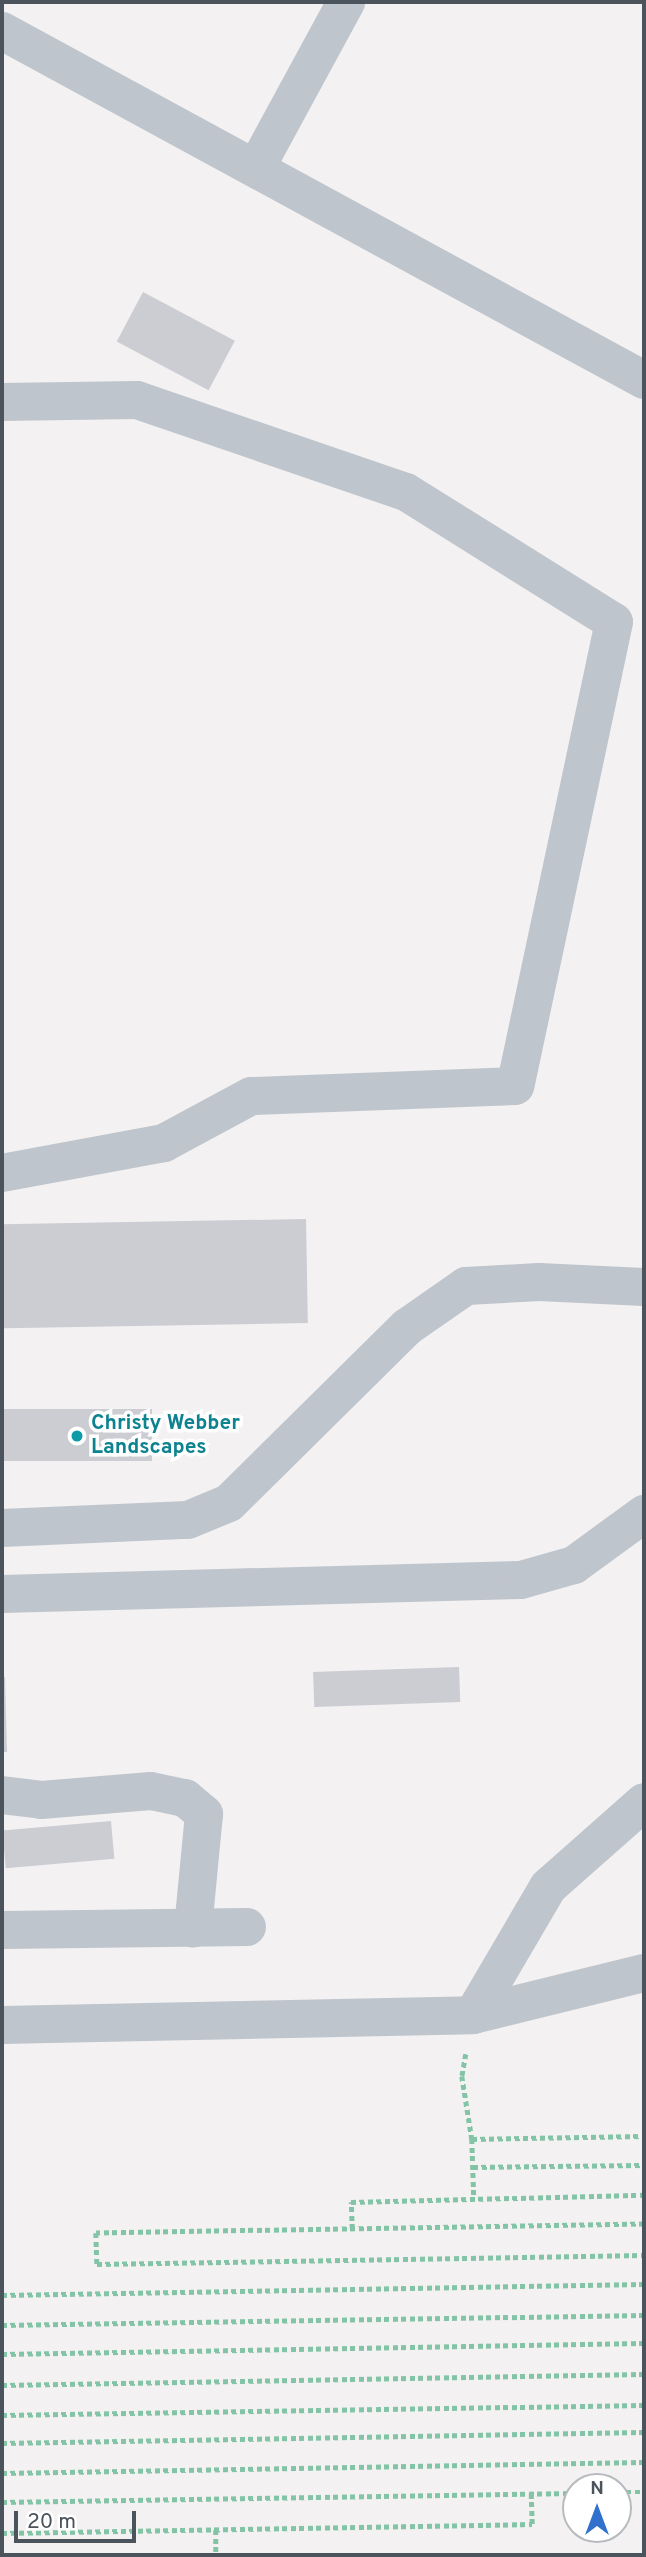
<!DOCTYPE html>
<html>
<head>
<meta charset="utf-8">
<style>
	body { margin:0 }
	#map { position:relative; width:646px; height:2557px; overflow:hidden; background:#f3f1f1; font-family:Overpass,sans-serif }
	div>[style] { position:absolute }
	.building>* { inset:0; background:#cbcdd3; transform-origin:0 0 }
	.path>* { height:4.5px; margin-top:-2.25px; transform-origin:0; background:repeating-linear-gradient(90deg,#82c4a5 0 5px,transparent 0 8.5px) }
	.minor>* { height:38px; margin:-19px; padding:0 19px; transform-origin:19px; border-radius:19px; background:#bfc5cc }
	.dots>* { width:19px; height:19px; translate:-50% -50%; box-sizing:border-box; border:4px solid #fff; border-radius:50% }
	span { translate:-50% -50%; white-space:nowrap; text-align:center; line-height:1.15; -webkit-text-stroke:7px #fff; paint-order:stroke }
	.culture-label { font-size:21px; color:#0d838f; font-weight:700 }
	.left { translate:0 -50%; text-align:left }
	.frame { position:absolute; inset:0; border:4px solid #4b535c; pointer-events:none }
	.north { position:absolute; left:562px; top:2473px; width:70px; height:70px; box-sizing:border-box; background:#fff; border:2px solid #b7babe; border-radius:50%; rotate:0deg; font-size:19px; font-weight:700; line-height:28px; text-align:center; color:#4b535c }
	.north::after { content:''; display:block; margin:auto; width:24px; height:32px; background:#3171cd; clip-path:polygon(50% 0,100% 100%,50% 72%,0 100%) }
	.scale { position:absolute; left:14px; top:2511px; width:122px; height:32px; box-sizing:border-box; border:4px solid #4b535c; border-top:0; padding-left:9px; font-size:21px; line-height:24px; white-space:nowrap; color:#4b535c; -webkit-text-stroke:5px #fff; paint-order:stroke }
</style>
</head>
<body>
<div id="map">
	<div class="building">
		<div style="left:143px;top:292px;width:104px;height:56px;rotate:28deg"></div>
		<div style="left:306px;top:1219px;width:104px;height:304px;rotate:89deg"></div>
		<div style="left:152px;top:1409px;width:52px;height:150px;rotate:90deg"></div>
		<div style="left:459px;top:1667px;width:35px;height:146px;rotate:88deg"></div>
		<div style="clip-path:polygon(2px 1677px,5px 1677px,7px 1752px,2px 1752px)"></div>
		<div style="left:111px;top:1821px;width:38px;height:109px;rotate:85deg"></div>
	</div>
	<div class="path">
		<div style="left:466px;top:2054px;width:22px;rotate:100deg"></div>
		<div style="left:462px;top:2076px;width:64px;rotate:81deg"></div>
		<div style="left:472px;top:2139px;width:59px;rotate:88.1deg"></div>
		<div style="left:472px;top:2139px;width:172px;rotate:-1deg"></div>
		<div style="left:473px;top:2167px;width:171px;rotate:-0.7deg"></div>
		<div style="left:644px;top:2224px;width:548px;rotate:179.06deg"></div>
		<div style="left:96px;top:2233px;width:31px;rotate:88deg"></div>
		<div style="left:97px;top:2264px;width:547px;rotate:-0.94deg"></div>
		<div style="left:352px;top:2229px;width:27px;rotate:-92deg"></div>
		<div style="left:351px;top:2202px;width:293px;rotate:-1.4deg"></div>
		<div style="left:2px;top:2295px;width:642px;rotate:-0.98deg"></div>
		<div style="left:2px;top:2325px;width:642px;rotate:-0.89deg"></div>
		<div style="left:2px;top:2354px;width:642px;rotate:-0.98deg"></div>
		<div style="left:2px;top:2385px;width:642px;rotate:-0.98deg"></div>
		<div style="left:2px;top:2415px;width:642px;rotate:-0.89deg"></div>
		<div style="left:2px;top:2443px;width:642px;rotate:-0.98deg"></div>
		<div style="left:2px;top:2473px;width:642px;rotate:-0.98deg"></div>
		<div style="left:618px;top:2492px;width:26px"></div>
		<div style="left:2px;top:2502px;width:574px;rotate:-0.9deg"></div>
		<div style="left:216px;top:2530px;width:25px;rotate:90deg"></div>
		<div style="left:2px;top:2533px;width:530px;rotate:-0.97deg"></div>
		<div style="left:532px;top:2524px;width:30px;rotate:-92deg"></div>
	</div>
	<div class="minor">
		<div style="left:2px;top:31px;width:731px;rotate:28.53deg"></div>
		<div style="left:256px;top:168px;width:189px;rotate:-61.5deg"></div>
		<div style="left:2px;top:402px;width:135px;rotate:-0.8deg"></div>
		<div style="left:137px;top:400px;width:284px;rotate:18.9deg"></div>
		<div style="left:406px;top:492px;width:245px;rotate:32deg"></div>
		<div style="left:614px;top:622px;width:474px;rotate:102deg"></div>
		<div style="left:515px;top:1086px;width:264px;rotate:177.8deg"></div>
		<div style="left:251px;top:1096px;width:99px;rotate:151.6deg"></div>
		<div style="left:164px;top:1143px;width:165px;rotate:169.5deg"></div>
		<div style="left:2px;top:1528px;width:186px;rotate:-2.5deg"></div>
		<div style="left:188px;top:1520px;width:44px;rotate:-22.5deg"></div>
		<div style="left:229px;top:1503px;width:250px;rotate:-44.7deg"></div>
		<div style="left:407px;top:1327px;width:72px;rotate:-34.8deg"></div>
		<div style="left:466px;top:1286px;width:73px;rotate:-3.1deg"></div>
		<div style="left:539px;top:1282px;width:105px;rotate:2.7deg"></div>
		<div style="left:2px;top:1594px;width:519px;rotate:-1.55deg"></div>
		<div style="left:521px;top:1580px;width:55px;rotate:-15.8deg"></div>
		<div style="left:574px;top:1565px;width:87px;rotate:-36.1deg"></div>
		<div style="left:2px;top:1795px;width:39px;rotate:7deg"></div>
		<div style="left:41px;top:1800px;width:110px;rotate:-4.7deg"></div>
		<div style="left:151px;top:1791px;width:35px;rotate:12deg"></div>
		<div style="left:185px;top:1798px;width:25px;rotate:40deg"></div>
		<div style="left:204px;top:1814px;width:115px;rotate:95.5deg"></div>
		<div style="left:2px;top:1930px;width:245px;rotate:-0.7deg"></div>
		<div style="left:473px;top:2015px;width:148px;rotate:-59.6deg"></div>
		<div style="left:548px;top:1887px;width:128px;rotate:-41.5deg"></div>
		<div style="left:2px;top:2025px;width:471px;rotate:-1.2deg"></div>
		<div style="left:473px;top:2015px;width:176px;rotate:-13.8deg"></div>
	</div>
	<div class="dots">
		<div style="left:77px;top:1436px;background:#0f9aa8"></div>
	</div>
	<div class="culture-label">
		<span class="left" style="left:91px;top:1436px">Christy Webber<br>Landscapes</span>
	</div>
	<div class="frame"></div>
	<div class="north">N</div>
	<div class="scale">20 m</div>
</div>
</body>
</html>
